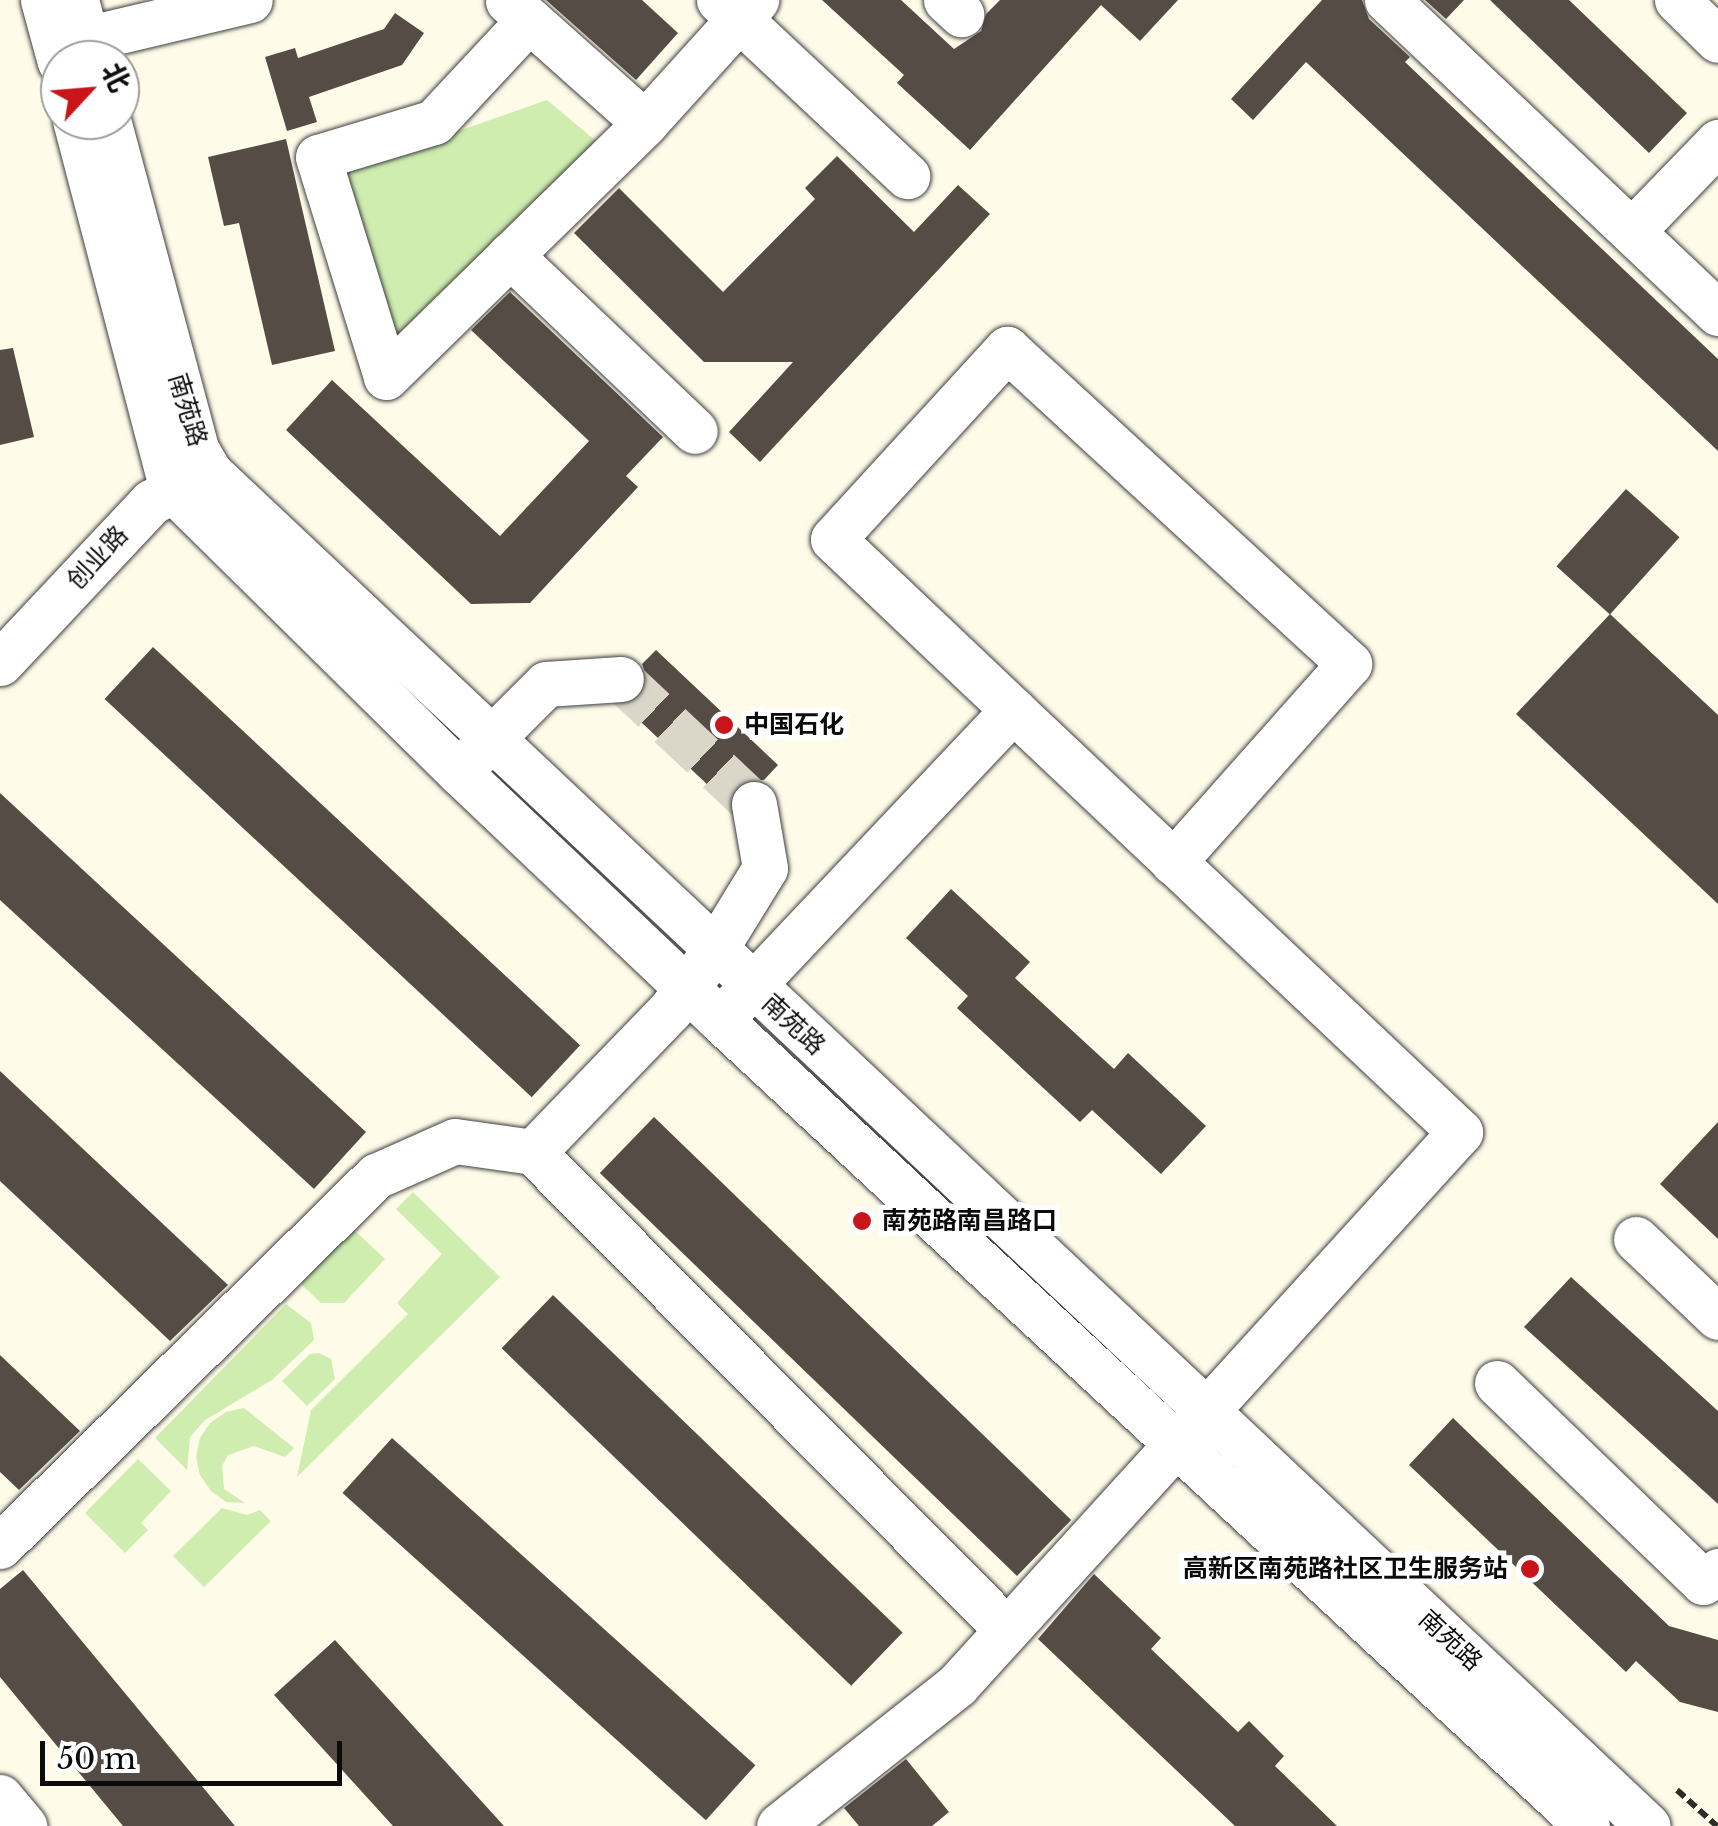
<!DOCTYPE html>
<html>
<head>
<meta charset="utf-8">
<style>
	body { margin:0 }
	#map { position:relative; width:1718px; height:1826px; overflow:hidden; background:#fffbe9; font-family:"Libre Baskerville","Noto Sans SC",serif }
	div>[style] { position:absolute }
	.green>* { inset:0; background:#ceedaf }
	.building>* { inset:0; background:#554c46; transform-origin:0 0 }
	.minor-tunnel>* { height:45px; margin-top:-22.5px; transform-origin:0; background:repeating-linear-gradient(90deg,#dad7c8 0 45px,transparent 0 67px) }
	.path>* { height:6px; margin-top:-3px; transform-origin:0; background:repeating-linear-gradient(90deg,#2d2d2d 0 10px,transparent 0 15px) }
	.roads { filter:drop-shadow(0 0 2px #3e3e3e) drop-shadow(0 0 2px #3e3e3e) }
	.minor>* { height:45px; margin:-22.5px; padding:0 22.5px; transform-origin:22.5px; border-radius:22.5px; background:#fff }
	.dots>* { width:28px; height:28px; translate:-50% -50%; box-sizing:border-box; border:5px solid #fff; border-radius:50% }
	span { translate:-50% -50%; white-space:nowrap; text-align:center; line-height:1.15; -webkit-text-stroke:10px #fff; paint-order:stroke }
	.street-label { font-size:25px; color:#0b0b0b }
	.poi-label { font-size:25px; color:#0b0b0b; font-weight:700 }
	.left { translate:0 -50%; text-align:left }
	.right { translate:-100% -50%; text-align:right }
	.north { position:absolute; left:40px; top:40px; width:100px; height:100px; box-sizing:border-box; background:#fff; border:2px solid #9d9d9d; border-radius:50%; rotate:64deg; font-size:28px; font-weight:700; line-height:40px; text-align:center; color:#0b0b0b }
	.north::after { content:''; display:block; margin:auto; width:35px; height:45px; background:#c9151a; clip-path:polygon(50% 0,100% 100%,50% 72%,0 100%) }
	.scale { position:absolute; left:40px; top:1741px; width:302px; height:45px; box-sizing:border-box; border:5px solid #0b0b0b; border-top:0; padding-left:12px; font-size:30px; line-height:35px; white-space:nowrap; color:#0b0b0b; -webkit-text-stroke:8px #fff; paint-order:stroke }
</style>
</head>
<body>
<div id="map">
	<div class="green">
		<div style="clip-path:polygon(547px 100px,596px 141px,395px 345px,345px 171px)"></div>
		<div style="clip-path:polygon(413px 1192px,500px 1277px,297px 1477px,311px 1410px,408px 1314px,397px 1303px,442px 1254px,396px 1209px)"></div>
		<div style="clip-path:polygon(353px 1229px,385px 1259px,344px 1303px,321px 1303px,301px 1284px)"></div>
		<div style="clip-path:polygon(286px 1304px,311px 1323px,314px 1340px,272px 1380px,205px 1420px,190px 1437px,187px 1470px,155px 1438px)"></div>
		<div style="clip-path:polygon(319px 1353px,331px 1359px,335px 1379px,307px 1406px,282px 1381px,310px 1354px)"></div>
		<div style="clip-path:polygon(244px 1408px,294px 1448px,285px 1457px,254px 1446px,228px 1455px,222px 1466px,224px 1489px,245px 1503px,226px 1502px,211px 1491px,200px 1475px,196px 1457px,200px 1438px,210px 1423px,226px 1412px)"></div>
		<div style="clip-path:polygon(138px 1459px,171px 1491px,141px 1523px,148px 1530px,125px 1553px,85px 1513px)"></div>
		<div style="clip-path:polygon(222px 1508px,247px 1515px,260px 1510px,271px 1521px,204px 1587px,173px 1556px)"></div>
	</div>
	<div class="building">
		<div style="clip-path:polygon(546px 0,642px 0,678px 33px,636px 80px)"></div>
		<div style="clip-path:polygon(822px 0,901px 0,954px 49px,981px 31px,986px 14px,1000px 0,1178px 0,1140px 41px,1101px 5px,970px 150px,897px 83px,904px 75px)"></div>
		<div style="clip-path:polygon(1322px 0,1362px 0,1369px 19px,1410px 57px,1405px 62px,1718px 359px,1718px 451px,1306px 62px,1253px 120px,1231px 99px)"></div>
		<div style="clip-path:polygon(1425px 0,1464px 0,1446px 19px)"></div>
		<div style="clip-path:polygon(1490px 0,1569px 0,1687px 113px,1649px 153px)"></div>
		<div style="clip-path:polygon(395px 13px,424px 33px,402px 65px,309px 97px,317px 122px,287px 131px,265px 57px,295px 48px,298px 58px,384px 29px)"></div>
		<div style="clip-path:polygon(286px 139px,335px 351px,272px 365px,239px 223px,224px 226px,208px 157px)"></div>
		<div style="clip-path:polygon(837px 156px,914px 232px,958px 185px,990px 214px,760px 462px,729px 432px,793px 362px,704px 362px,574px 233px,619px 188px,723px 292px,815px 199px,805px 188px)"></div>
		<div style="clip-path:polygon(510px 292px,663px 437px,626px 476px,638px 487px,530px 603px,471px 604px,286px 430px,332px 380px,500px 536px,589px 441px,471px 330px)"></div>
		<div style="clip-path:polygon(13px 348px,34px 437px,0 445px,0 350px)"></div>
		<div style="left:1626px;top:489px;width:72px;height:104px;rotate:42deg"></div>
		<div style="clip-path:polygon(1610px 614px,1718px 715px,1718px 904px,1516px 714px)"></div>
		<div style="left:153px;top:647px;width:584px;height:71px;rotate:43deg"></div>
		<div style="clip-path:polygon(656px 650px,778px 765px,764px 780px,738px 783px,728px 804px,623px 705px,644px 691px,647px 678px,642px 664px)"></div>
		<div style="clip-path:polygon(0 793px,366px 1132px,314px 1189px,0 900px)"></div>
		<div style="clip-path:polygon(951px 889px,1030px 962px,1015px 978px,1114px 1069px,1128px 1053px,1206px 1126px,1161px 1174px,1092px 1110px,1080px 1122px,957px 1008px,968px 996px,906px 938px)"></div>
		<div style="clip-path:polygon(0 1071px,228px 1285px,170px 1341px,0 1181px)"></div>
		<div style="left:654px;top:1117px;width:580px;height:78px;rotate:44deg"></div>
		<div style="clip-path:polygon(1718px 1122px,1718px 1239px,1660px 1184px)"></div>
		<div style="clip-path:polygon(1571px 1277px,1718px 1411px,1718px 1504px,1524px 1327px)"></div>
		<div style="left:553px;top:1295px;width:486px;height:74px;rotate:44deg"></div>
		<div style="clip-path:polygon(0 1355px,80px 1431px,19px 1490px,0 1472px)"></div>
		<div style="clip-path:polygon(1453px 1418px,1669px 1626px,1718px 1640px,1718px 1712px,1680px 1702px,1636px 1661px,1626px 1672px,1409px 1465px)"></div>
		<div style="left:392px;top:1438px;width:489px;height:74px;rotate:42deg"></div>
		<div style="clip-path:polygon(23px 1570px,235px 1826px,123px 1826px,0 1677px,0 1589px)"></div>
		<div style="clip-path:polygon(1094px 1574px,1161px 1638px,1151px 1649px,1238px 1732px,1249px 1721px,1284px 1756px,1275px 1766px,1337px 1826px,1235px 1826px,1038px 1639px)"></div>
		<div style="clip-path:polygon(335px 1640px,504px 1826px,393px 1826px,274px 1695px)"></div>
		<div style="clip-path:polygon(906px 1759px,949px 1812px,932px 1826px,859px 1826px,844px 1808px)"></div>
	</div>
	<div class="minor-tunnel">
		<div style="left:621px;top:679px;width:183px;rotate:43.2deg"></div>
	</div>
	<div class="path">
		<div style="left:1677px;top:1790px;width:54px;rotate:42deg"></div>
	</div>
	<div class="roads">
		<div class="minor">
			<div style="left:43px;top:0;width:64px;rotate:74.7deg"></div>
			<div style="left:76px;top:0;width:62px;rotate:75.1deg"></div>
			<div style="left:719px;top:0;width:258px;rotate:43.1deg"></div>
			<div style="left:946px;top:0;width:21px;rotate:43deg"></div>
			<div style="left:1387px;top:0;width:456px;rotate:43.4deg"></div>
			<div style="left:1677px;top:0;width:57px;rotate:44.3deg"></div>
			<div style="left:508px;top:1px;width:183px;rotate:41.7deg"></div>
			<div style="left:529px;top:20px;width:139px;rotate:133deg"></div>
			<div style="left:434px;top:122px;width:121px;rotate:163.2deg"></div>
			<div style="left:318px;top:157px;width:230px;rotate:72.8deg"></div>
			<div style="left:386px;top:377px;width:363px;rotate:-44.4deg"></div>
			<div style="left:645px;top:123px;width:166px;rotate:-47.9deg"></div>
			<div style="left:56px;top:46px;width:199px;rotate:-13.3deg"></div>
			<div style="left:75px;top:120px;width:382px;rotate:75.3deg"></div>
			<div style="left:172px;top:489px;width:403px;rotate:44.6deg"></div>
			<div style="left:459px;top:772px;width:359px;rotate:43.5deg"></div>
			<div style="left:719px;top:1019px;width:1185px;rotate:42.91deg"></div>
			<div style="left:108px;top:120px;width:341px;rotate:75deg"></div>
			<div style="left:196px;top:449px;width:28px;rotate:60deg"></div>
			<div style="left:210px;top:473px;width:1974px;rotate:43.26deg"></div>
			<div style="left:1632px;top:231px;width:124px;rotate:-46deg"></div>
			<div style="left:510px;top:255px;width:255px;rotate:43.6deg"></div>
			<div style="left:0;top:663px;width:221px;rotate:-46.8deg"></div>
			<div style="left:151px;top:502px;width:53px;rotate:-27.1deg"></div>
			<div style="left:1013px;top:710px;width:248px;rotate:-136.5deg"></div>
			<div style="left:833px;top:539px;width:258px;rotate:-47.5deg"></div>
			<div style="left:1007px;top:349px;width:465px;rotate:42.6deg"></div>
			<div style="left:1349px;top:664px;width:265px;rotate:131.6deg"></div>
			<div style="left:470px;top:760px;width:107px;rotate:-45deg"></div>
			<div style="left:546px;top:684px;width:75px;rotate:-3.8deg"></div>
			<div style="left:732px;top:1007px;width:409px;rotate:-46.6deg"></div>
			<div style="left:1013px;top:710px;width:615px;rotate:43.35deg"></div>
			<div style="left:1460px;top:1132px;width:748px;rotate:132.29deg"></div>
			<div style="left:957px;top:1685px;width:227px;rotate:141.6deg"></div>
			<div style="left:533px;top:1152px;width:199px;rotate:-46deg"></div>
			<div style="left:671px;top:1009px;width:72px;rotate:-53.4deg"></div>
			<div style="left:714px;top:951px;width:97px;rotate:-58.4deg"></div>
			<div style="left:765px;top:868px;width:65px;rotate:-99.8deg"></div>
			<div style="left:1636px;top:1239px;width:113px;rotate:43.6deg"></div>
			<div style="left:1497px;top:1383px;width:286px;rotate:44deg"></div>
			<div style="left:1703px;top:1582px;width:19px;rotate:-36deg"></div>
			<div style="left:0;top:1546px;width:528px;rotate:-44.54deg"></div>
			<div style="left:376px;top:1176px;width:86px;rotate:-23.9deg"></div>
			<div style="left:455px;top:1141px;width:79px;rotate:8deg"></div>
			<div style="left:533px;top:1152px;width:673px;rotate:45.24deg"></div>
			<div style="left:0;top:1797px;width:38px;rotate:50deg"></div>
		</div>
	</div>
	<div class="dots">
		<div style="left:724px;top:725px;background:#c9151a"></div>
		<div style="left:862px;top:1221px;background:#c9151a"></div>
		<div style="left:1530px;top:1569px;background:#c9151a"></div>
	</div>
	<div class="street-label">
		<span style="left:187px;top:410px;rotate:73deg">南苑路</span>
		<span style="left:98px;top:558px;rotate:-47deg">创业路</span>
		<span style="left:793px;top:1025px;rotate:43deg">南苑路</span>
		<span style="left:1450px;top:1641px;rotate:43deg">南苑路</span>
	</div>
	<div class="poi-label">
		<span class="left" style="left:744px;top:725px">中国石化</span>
		<span class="left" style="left:882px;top:1221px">南苑路南昌路口</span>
		<span class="right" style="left:1508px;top:1569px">高新区南苑路社区卫生服务站</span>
	</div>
	<div class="north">北</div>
	<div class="scale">50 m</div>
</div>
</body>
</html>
